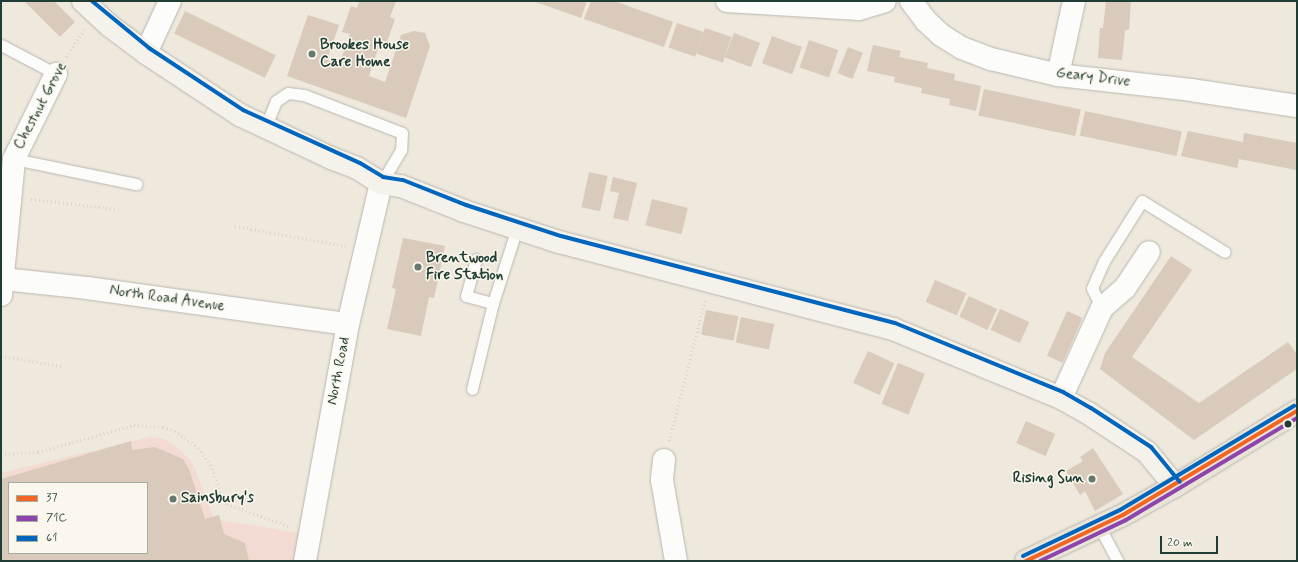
<!DOCTYPE html>
<html>
<head>
<meta charset="utf-8">
<style>
	body { margin:0 }
	#map { position:relative; width:1298px; height:562px; overflow:hidden; background:#eee8dd; font-family:Mynerve,sans-serif }
	div>[style] { position:absolute }
	.built>* { inset:0; background:#f3dbd4 }
	.building>* { inset:0; background:#d9cabb; transform-origin:0 0 }
	.path>* { height:2.5px; margin-top:-1.25px; transform-origin:0; background:repeating-linear-gradient(90deg,#d5d5d2 0 1px,transparent 0 4px) }
	.roads { filter:drop-shadow(0 0 1px #b8b7af) drop-shadow(0 0 1px #b8b7af) }
	.lane>* { height:11px; margin:-5.5px; padding:0 5.5px; transform-origin:5.5px; border-radius:5.5px; background:#fcfcfa }
	.street>* { height:22px; margin:-11px; padding:0 11px; transform-origin:11px; border-radius:11px; background:#fcfcfa }
	.secondary>* { height:22px; margin:-11px; padding:0 11px; transform-origin:11px; border-radius:11px; background:#f5f1eb }
	.primary>* { height:22px; margin:-11px; padding:0 11px; transform-origin:11px; border-radius:11px; background:#eae3d7 }
	.bus-1>* { height:4px; margin:-2px; padding:0 2px; transform-origin:2px; border-radius:2px; background:#f26522 }
	.bus-2>* { height:4px; margin:-2px; padding:0 2px; transform-origin:2px; border-radius:2px; background:#8e44ad }
	.bus-3>* { height:4px; margin:-2px; padding:0 2px; transform-origin:2px; border-radius:2px; background:#0065bd }
	.dots>* { width:11px; height:11px; translate:-50% -50%; box-sizing:border-box; border:2px solid #fbf7ec; border-radius:50% }
	span { translate:-50% -50%; white-space:nowrap; text-align:center; line-height:1.15; -webkit-text-stroke:3px #fbf7ec; paint-order:stroke }
	.poi-label { font-size:15px; color:#1f3d34; font-weight:700 }
	.left { translate:0 -50%; text-align:left }
	.right { translate:-100% -50%; text-align:right }
	.street-label { font-size:15px; color:#1f3d34 }
	.frame { position:absolute; inset:0; border:2px solid #1f3d34; pointer-events:none }
	.legend { position:absolute; left:8px; top:482px; width:140px; height:72px; box-sizing:border-box; background:#fbf7ec; border:1px solid #a3ada2; margin:0; padding:5px 7px; list-style:none; font-size:12px; color:#1f3d34 }
	.legend li { display:flex; align-items:center; gap:8px; height:20px }
	.legend b { width:20px; border:1px solid #a3ada2 }
	.scale { position:absolute; left:1160px; top:536px; width:58px; height:18px; box-sizing:border-box; border:2px solid #1f3d34; border-top:0; padding-left:5px; font-size:12px; line-height:14px; white-space:nowrap; color:#1f3d34; -webkit-text-stroke:3px #fbf7ec; paint-order:stroke }
</style>
</head>
<body>
<div id="map">
	<div class="built">
		<div style="clip-path:polygon(evenodd,150px 437px,164px 439px,177px 447px,193px 463px,214px 519px,318px 536px,318px 561px,1px 561px,1px 473px,150px 437px,9px 483px,147px 483px,147px 553px,9px 553px,9px 483px)"></div>
	</div>
	<div class="building">
		<div style="clip-path:polygon(24px 1px,54px 1px,75px 22px,60px 37px)"></div>
		<div style="clip-path:polygon(359px 1px,396px 1px,390px 17px,395px 19px,385px 48px,379px 46px,369px 76px,385px 82px,401px 35px,414px 31px,425px 33px,430px 46px,406px 118px,287px 76px,308px 15px,339px 25px,327px 60px,339px 65px,350px 34px,342px 32px,351px 6px,357px 8px)"></div>
		<div style="clip-path:polygon(533px 1px,587px 1px,581px 18px)"></div>
		<div style="clip-path:polygon(591px 1px,614px 1px,673px 22px,664px 47px,584px 19px)"></div>
		<div style="clip-path:polygon(1106px 1px,1131px 1px,1129px 30px,1125px 30px,1122px 60px,1098px 58px,1100px 28px,1103px 28px)"></div>
		<div style="left:185px;top:11px;width:101px;height:25px;rotate:26deg"></div>
		<div style="left:677px;top:23px;width:28px;height:26px;rotate:19deg"></div>
		<div style="left:705px;top:28px;width:28px;height:27px;rotate:19deg"></div>
		<div style="left:734px;top:33px;width:28px;height:26px;rotate:21deg"></div>
		<div style="left:772px;top:36px;width:32px;height:29px;rotate:20deg"></div>
		<div style="left:809px;top:40px;width:31px;height:29px;rotate:19deg"></div>
		<div style="clip-path:polygon(873px 45px,901px 51px,899px 57px,928px 63px,927px 68px,955px 74px,954px 80px,981px 86px,976px 111px,949px 105px,950px 99px,921px 93px,922px 88px,894px 82px,895px 77px,867px 71px)"></div>
		<div style="left:848px;top:47px;width:16px;height:28px;rotate:22deg"></div>
		<div style="left:984px;top:89px;width:99px;height:27px;rotate:12deg"></div>
		<div style="left:1085px;top:111px;width:99px;height:25px;rotate:12deg"></div>
		<div style="clip-path:polygon(1188px 131px,1243px 142px,1244px 133px,1297px 143px,1296px 170px,1239px 159px,1237px 168px,1181px 156px)"></div>
		<div style="left:589px;top:172px;width:19px;height:36px;rotate:12deg"></div>
		<div style="clip-path:polygon(613px 177px,637px 183px,628px 221px,613px 218px,619px 193px,610px 191px)"></div>
		<div style="left:652px;top:199px;width:37px;height:27px;rotate:14deg"></div>
		<div style="clip-path:polygon(403px 238px,445px 246px,434px 298px,429px 297px,421px 336px,387px 329px,396px 289px,392px 288px)"></div>
		<div style="clip-path:polygon(1171px 256px,1192px 270px,1132px 357px,1199px 403px,1288px 342px,1297px 354px,1297px 369px,1194px 440px,1100px 369px,1105px 353px)"></div>
		<div style="left:935px;top:280px;width:34px;height:24px;rotate:23deg"></div>
		<div style="left:969px;top:296px;width:31px;height:23px;rotate:25deg"></div>
		<div style="left:1000px;top:309px;width:32px;height:23px;rotate:24deg"></div>
		<div style="left:706px;top:310px;width:33px;height:25px;rotate:11deg"></div>
		<div style="left:1067px;top:311px;width:17px;height:49px;rotate:24deg"></div>
		<div style="left:741px;top:317px;width:34px;height:26px;rotate:12deg"></div>
		<div style="left:868px;top:351px;width:29px;height:35px;rotate:25deg"></div>
		<div style="left:898px;top:363px;width:29px;height:44px;rotate:22deg"></div>
		<div style="left:1026px;top:421px;width:32px;height:24px;rotate:24deg"></div>
		<div style="clip-path:polygon(evenodd,131px 441px,132px 450px,155px 447px,183px 459px,189px 469px,205px 519px,219px 515px,224px 534px,245px 543px,249px 561px,1px 561px,1px 479px,131px 441px,9px 483px,147px 483px,147px 553px,9px 553px,9px 483px)"></div>
		<div style="clip-path:polygon(1093px 448px,1123px 494px,1095px 511px,1085px 491px,1080px 495px,1066px 471px,1083px 461px,1080px 457px)"></div>
	</div>
	<div class="path">
		<div style="left:66px;top:57px;width:33px;rotate:-57deg"></div>
		<div style="left:31px;top:199px;width:88px;rotate:6.6deg"></div>
		<div style="left:235px;top:226px;width:113px;rotate:10.2deg"></div>
		<div style="left:1px;top:356px;width:61px;rotate:9.5deg"></div>
		<div style="left:669px;top:441px;width:146px;rotate:-75.7deg"></div>
		<div style="left:1px;top:454px;width:37px;rotate:-3deg"></div>
		<div style="left:38px;top:452px;width:100px;rotate:-15.7deg"></div>
		<div style="left:134px;top:425px;width:29px;rotate:4deg"></div>
		<div style="left:163px;top:427px;width:13px;rotate:18deg"></div>
		<div style="left:175px;top:431px;width:29px;rotate:35deg"></div>
		<div style="left:199px;top:448px;width:21px;rotate:55deg"></div>
		<div style="left:211px;top:465px;width:33px;rotate:70deg"></div>
		<div style="left:222px;top:496px;width:9px;rotate:58deg"></div>
		<div style="left:227px;top:504px;width:68px;rotate:19.8deg"></div>
	</div>
	<div class="roads">
		<div class="lane">
			<div style="left:1px;top:45px;width:62px;rotate:27.8deg"></div>
			<div style="left:265px;top:128px;width:29px;rotate:-68deg"></div>
			<div style="left:276px;top:101px;width:14px;rotate:-34deg"></div>
			<div style="left:288px;top:93px;width:16px;rotate:7deg"></div>
			<div style="left:304px;top:95px;width:105px;rotate:21.2deg"></div>
			<div style="left:402px;top:133px;width:17px;rotate:93deg"></div>
			<div style="left:401px;top:150px;width:39px;rotate:121deg"></div>
			<div style="left:14px;top:159px;width:125px;rotate:11.6deg"></div>
			<div style="left:476px;top:259px;width:38px;rotate:105deg"></div>
			<div style="left:466px;top:296px;width:28px;rotate:15deg"></div>
			<div style="left:493px;top:303px;width:79px;rotate:-72.3deg"></div>
			<div style="left:1102px;top:308px;width:22px;rotate:-117deg"></div>
			<div style="left:1092px;top:288px;width:30px;rotate:-66deg"></div>
			<div style="left:1104px;top:261px;width:71px;rotate:-57.7deg"></div>
			<div style="left:1142px;top:201px;width:97px;rotate:31.6deg"></div>
			<div style="left:472px;top:389px;width:89px;rotate:-76.3deg"></div>
			<div style="left:1099px;top:526px;width:40px;rotate:62deg"></div>
		</div>
		<div class="street">
			<div style="left:727px;top:1px;width:132px;rotate:3.5deg"></div>
			<div style="left:859px;top:9px;width:27px;rotate:-17deg"></div>
			<div style="left:911px;top:1px;width:25px;rotate:53deg"></div>
			<div style="left:926px;top:21px;width:21px;rotate:43deg"></div>
			<div style="left:941px;top:35px;width:25px;rotate:32deg"></div>
			<div style="left:962px;top:48px;width:31px;rotate:21deg"></div>
			<div style="left:991px;top:59px;width:69px;rotate:13.4deg"></div>
			<div style="left:1058px;top:75px;width:134px;rotate:6.4deg"></div>
			<div style="left:1191px;top:90px;width:107px;rotate:8.6deg"></div>
			<div style="left:146px;top:53px;width:57px;rotate:-65.2deg"></div>
			<div style="left:1058px;top:75px;width:76px;rotate:-77.8deg"></div>
			<div style="left:3px;top:279px;width:84px;rotate:6.1deg"></div>
			<div style="left:87px;top:288px;width:263px;rotate:7.9deg"></div>
			<div style="left:1px;top:295px;width:137px;rotate:-84.5deg"></div>
			<div style="left:14px;top:159px;width:95px;rotate:-63.7deg"></div>
			<div style="left:1061px;top:398px;width:99px;rotate:-65.5deg"></div>
			<div style="left:1102px;top:308px;width:30px;rotate:-41deg"></div>
			<div style="left:1125px;top:288px;width:43px;rotate:-56.3deg"></div>
			<div style="left:664px;top:460px;width:20px;rotate:96deg"></div>
			<div style="left:662px;top:480px;width:82px;rotate:80.2deg"></div>
			<div style="left:305px;top:561px;width:241px;rotate:-79.7deg"></div>
			<div style="left:348px;top:324px;width:145px;rotate:-76.8deg"></div>
		</div>
		<div class="secondary">
			<div style="left:83px;top:1px;width:37px;rotate:43deg"></div>
			<div style="left:110px;top:26px;width:45px;rotate:36.9deg"></div>
			<div style="left:146px;top:53px;width:113px;rotate:33.4deg"></div>
			<div style="left:240px;top:115px;width:101px;rotate:25.3deg"></div>
			<div style="left:331px;top:158px;width:28px;rotate:21deg"></div>
			<div style="left:357px;top:168px;width:28px;rotate:32deg"></div>
			<div style="left:381px;top:183px;width:20px;rotate:9deg"></div>
			<div style="left:401px;top:186px;width:68px;rotate:21.6deg"></div>
			<div style="left:464px;top:211px;width:100px;rotate:18.1deg"></div>
			<div style="left:559px;top:242px;width:345px;rotate:14.6deg"></div>
			<div style="left:893px;top:329px;width:182px;rotate:22.3deg"></div>
			<div style="left:1061px;top:398px;width:31px;rotate:29deg"></div>
			<div style="left:1088px;top:413px;width:71px;rotate:33.5deg"></div>
			<div style="left:1147px;top:452px;width:44px;rotate:50.5deg"></div>
		</div>
		<div class="primary">
			<div style="left:1026px;top:561px;width:107px;rotate:-25.4deg"></div>
			<div style="left:1123px;top:515px;width:60px;rotate:-29.1deg"></div>
			<div style="left:1175px;top:486px;width:143px;rotate:-31.6deg"></div>
		</div>
	</div>
	<div class="bus-1">
		<div style="left:1026px;top:561px;width:107px;rotate:-25.4deg"></div>
		<div style="left:1123px;top:515px;width:203px;rotate:-30.9deg"></div>
	</div>
	<div class="bus-2">
		<div style="left:1040px;top:561px;width:95px;rotate:-25.5deg"></div>
		<div style="left:1126px;top:520px;width:199px;rotate:-30.8deg"></div>
	</div>
	<div class="bus-3">
		<div style="left:92px;top:1px;width:74px;rotate:39.5deg"></div>
		<div style="left:149px;top:48px;width:113px;rotate:33.4deg"></div>
		<div style="left:243px;top:110px;width:128px;rotate:24.4deg"></div>
		<div style="left:360px;top:163px;width:27px;rotate:31deg"></div>
		<div style="left:383px;top:177px;width:20px;rotate:9deg"></div>
		<div style="left:403px;top:180px;width:68px;rotate:21.6deg"></div>
		<div style="left:466px;top:205px;width:100px;rotate:18.1deg"></div>
		<div style="left:561px;top:236px;width:345px;rotate:14.6deg"></div>
		<div style="left:895px;top:323px;width:182px;rotate:22.3deg"></div>
		<div style="left:1063px;top:392px;width:32px;rotate:30deg"></div>
		<div style="left:1091px;top:408px;width:72px;rotate:33deg"></div>
		<div style="left:1151px;top:447px;width:45px;rotate:50.4deg"></div>
		<div style="left:1023px;top:556px;width:107px;rotate:-25.4deg"></div>
		<div style="left:1120px;top:510px;width:203px;rotate:-30.9deg"></div>
	</div>
	<div class="dots">
		<div style="left:312px;top:54px;background:#67796f"></div>
		<div style="left:418px;top:267px;background:#67796f"></div>
		<div style="left:1288px;top:424px;background:#1f3d34"></div>
		<div style="left:1092px;top:479px;background:#67796f"></div>
		<div style="left:173px;top:499px;background:#67796f"></div>
	</div>
	<div class="poi-label">
		<span class="left" style="left:320px;top:54px">Brookes House<br>Care Home</span>
		<span class="left" style="left:426px;top:267px">Brentwood<br>Fire Station</span>
		<span class="right" style="left:1084px;top:479px">Rising Sun</span>
		<span class="left" style="left:181px;top:499px">Sainsbury's</span>
	</div>
	<div class="street-label">
		<span style="left:1093px;top:78px;rotate:7deg">Geary Drive</span>
		<span style="left:41px;top:106px;rotate:-62deg">Chestnut Grove</span>
		<span style="left:167px;top:299px;rotate:8deg">North Road Avenue</span>
		<span style="left:339px;top:371px;rotate:-79deg">North Road</span>
	</div>
	<div class="frame"></div>
	<ul class="legend">
	<li><b style="height:5px;background:#f26522"></b>37</li>
	<li><b style="height:5px;background:#8e44ad"></b>71C</li>
	<li><b style="height:5px;background:#0065bd"></b>61</li>
	</ul>
	<div class="scale">20 m</div>
</div>
</body>
</html>
